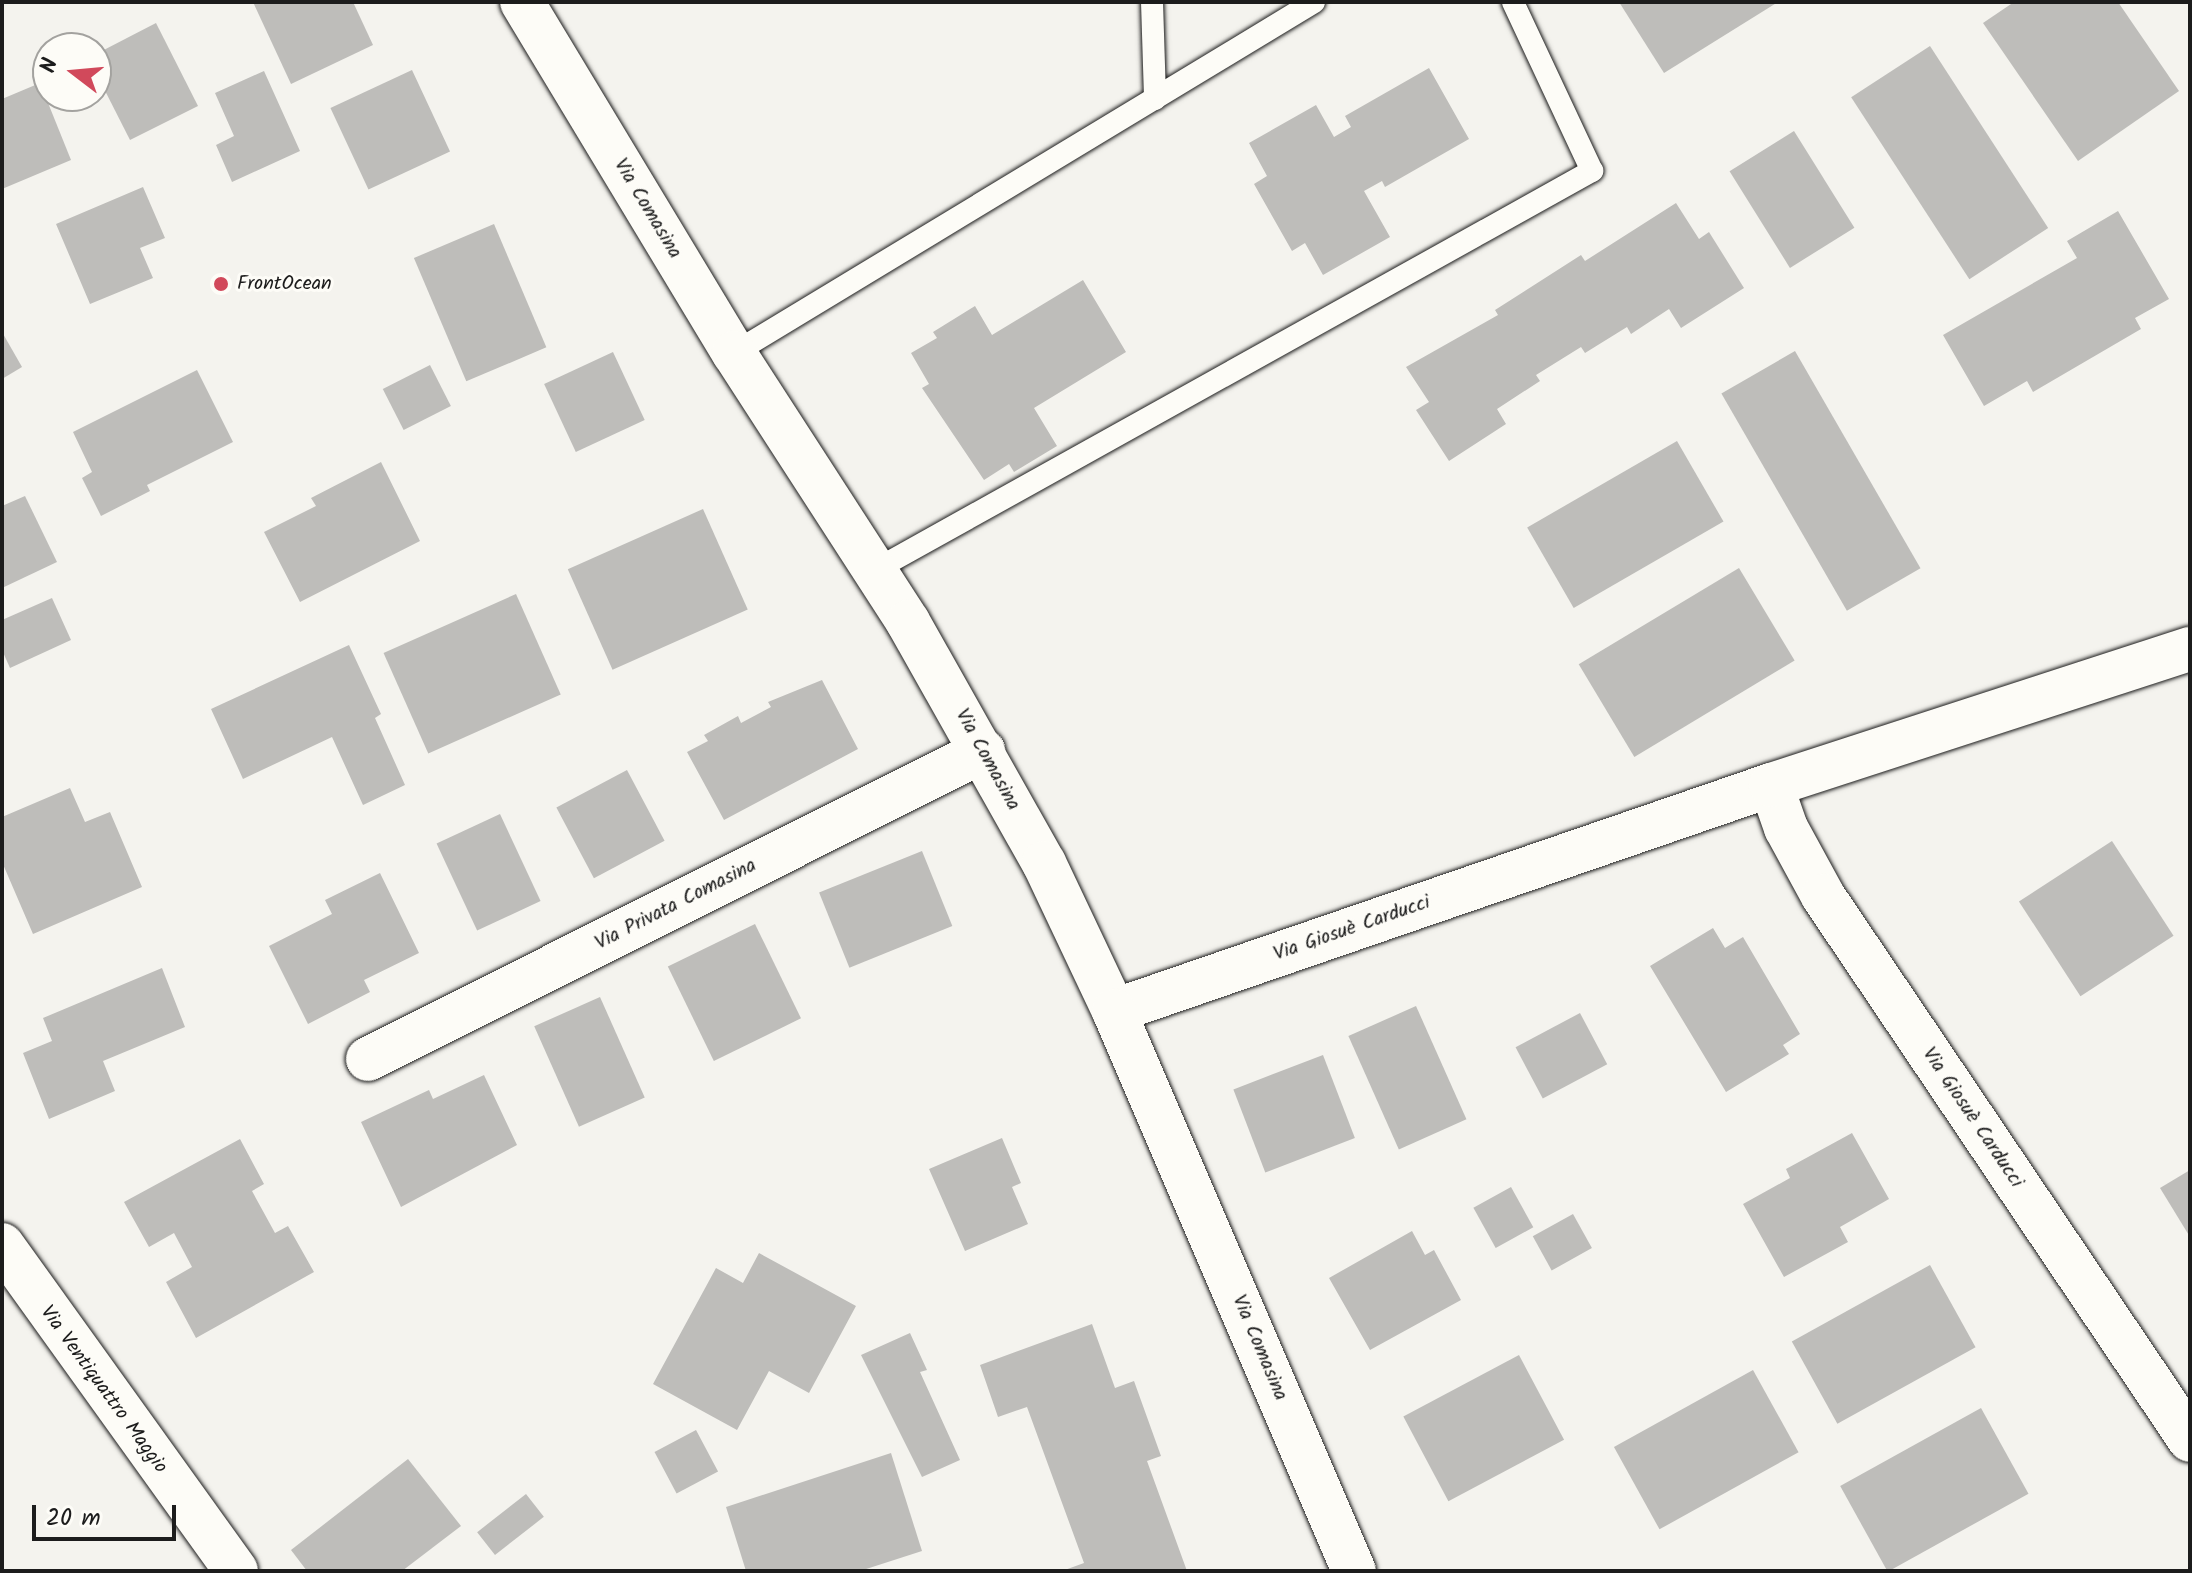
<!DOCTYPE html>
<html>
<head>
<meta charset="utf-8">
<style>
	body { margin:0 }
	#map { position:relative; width:2192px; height:1573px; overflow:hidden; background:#f4f3ee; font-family:Kalam,sans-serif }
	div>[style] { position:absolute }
	.building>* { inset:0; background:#bebdba; transform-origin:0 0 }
	.roads { filter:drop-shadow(0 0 2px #1c1c1c) drop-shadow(0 0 2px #1c1c1c) }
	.service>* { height:22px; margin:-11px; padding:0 11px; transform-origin:11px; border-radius:11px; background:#fdfcf7 }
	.minor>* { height:44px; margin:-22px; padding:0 22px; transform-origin:22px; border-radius:22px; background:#fdfcf7 }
	.tertiary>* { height:44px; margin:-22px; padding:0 22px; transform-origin:22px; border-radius:22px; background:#fdfcf7 }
	.dots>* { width:22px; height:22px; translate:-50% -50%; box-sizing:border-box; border:4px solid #fdfcf7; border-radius:50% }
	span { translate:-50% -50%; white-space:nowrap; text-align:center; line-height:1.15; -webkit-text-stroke:6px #fdfcf7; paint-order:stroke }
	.street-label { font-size:20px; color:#1c1c1c }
	.poi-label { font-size:20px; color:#1c1c1c }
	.left { translate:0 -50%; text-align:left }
	.frame { position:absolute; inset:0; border:4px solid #1c1c1c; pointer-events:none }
	.north { position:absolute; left:32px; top:32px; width:80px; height:80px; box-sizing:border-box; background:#fdfcf7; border:2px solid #a3a29f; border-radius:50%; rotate:286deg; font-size:22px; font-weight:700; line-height:32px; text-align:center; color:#1c1c1c }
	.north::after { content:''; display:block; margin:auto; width:28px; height:36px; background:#d1495b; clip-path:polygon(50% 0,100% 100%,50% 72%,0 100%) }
	.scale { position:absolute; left:32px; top:1505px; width:144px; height:36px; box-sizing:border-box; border:4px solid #1c1c1c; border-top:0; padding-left:10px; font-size:24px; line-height:28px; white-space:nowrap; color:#1c1c1c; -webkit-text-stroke:6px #fdfcf7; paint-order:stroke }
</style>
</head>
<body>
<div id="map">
	<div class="building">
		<div style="clip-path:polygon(253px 2px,353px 2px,373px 45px,291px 84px)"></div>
		<div style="clip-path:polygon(1619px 2px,1778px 2px,1664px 73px)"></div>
		<div style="clip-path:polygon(2014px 2px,2118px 2px,2179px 91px,2078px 161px,1983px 23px)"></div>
		<div style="clip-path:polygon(156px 23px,198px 106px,130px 140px,96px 73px,96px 54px)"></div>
		<div style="left:1930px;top:46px;width:217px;height:94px;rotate:57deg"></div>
		<div style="clip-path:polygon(1429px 68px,1469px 139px,1385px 187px,1382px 181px,1364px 191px,1390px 237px,1323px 275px,1305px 243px,1292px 251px,1254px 184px,1267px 176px,1249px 143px,1316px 105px,1334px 137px,1351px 127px,1345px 116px)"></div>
		<div style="left:412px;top:70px;width:90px;height:90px;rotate:65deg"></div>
		<div style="clip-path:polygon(264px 71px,300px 151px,232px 182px,216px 145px,234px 136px,215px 93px)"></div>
		<div style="clip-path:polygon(40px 83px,71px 160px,2px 189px,2px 99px)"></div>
		<div style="left:1794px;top:131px;width:114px;height:76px;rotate:58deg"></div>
		<div style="clip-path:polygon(143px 187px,165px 238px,140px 248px,153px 278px,90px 304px,56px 224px)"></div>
		<div style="clip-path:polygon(1676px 203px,1699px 239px,1709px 232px,1744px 288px,1681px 328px,1669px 309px,1631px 334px,1627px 327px,1585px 353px,1581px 347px,1536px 375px,1540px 381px,1497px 409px,1506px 424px,1449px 461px,1416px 410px,1429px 402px,1406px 367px,1498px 315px,1495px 310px,1581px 255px,1585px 261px)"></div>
		<div style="clip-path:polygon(2118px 211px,2169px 299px,2135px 318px,2141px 329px,2033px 392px,2027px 381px,1984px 406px,1943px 335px,2077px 258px,2067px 241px)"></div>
		<div style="left:494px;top:224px;width:134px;height:87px;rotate:67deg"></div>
		<div style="clip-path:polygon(1083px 280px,1126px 352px,1034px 408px,1057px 446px,1014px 472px,1009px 464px,984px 480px,922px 388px,929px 384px,911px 353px,937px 338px,933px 332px,975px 306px,992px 335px)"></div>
		<div style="clip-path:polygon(2px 332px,22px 367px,2px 379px)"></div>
		<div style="left:1795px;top:351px;width:251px;height:85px;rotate:60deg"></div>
		<div style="left:613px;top:352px;width:75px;height:76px;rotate:65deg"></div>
		<div style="left:430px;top:365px;width:46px;height:53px;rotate:63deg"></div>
		<div style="clip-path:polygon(197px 370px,233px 442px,147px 485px,150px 491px,101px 516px,82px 478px,92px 472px,73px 432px)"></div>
		<div style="left:1677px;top:441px;width:93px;height:173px;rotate:60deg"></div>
		<div style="clip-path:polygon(381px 462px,420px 541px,300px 602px,264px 532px,316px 506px,311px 498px)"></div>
		<div style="clip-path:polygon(25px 496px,57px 562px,2px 588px,2px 506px)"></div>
		<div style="left:703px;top:509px;width:110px;height:148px;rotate:66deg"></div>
		<div style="left:1739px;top:568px;width:108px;height:187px;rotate:59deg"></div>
		<div style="left:516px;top:594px;width:110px;height:145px;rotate:66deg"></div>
		<div style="clip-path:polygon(52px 598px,71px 640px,10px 668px,2px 650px,2px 620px)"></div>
		<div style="clip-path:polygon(349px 645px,381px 714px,375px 718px,405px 785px,363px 805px,332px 737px,243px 779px,211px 709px)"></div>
		<div style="clip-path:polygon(822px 680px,858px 749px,724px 820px,687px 752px,708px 741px,704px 735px,738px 716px,741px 723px,771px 707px,768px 702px)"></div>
		<div style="left:627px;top:770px;width:80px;height:80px;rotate:62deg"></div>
		<div style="clip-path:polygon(70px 788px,85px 822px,110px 812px,142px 887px,33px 934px,2px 862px,2px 817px)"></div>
		<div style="left:500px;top:814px;width:96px;height:70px;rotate:65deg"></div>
		<div style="left:2112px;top:841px;width:113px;height:111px;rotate:57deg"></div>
		<div style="left:922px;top:851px;width:81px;height:111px;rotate:68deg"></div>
		<div style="clip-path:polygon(380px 873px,419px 953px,364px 980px,370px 992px,308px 1024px,269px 946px,332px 914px,325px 900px)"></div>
		<div style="left:755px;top:924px;width:105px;height:97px;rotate:64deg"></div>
		<div style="clip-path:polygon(1713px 928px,1725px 948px,1743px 937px,1800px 1034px,1783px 1045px,1789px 1054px,1726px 1092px,1650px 966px)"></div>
		<div style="clip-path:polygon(162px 968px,185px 1027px,103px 1061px,115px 1091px,49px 1119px,23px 1053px,52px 1041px,43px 1018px)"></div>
		<div style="left:600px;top:997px;width:110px;height:72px;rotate:66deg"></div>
		<div style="left:1416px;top:1006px;width:124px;height:74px;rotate:66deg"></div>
		<div style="left:1580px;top:1013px;width:58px;height:73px;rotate:62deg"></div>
		<div style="left:1323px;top:1055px;width:89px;height:96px;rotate:69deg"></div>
		<div style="clip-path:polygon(484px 1075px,517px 1145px,401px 1207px,361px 1122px,429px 1090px,433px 1099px)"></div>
		<div style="clip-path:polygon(1852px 1133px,1889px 1199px,1840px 1227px,1848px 1242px,1784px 1277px,1743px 1204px,1790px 1178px,1786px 1169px)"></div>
		<div style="clip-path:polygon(1002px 1138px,1021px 1183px,1012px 1187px,1028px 1224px,965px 1251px,929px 1169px)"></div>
		<div style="clip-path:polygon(240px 1139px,264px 1184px,252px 1191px,275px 1233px,288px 1226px,314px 1272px,196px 1338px,166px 1282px,192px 1267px,174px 1233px,149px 1247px,124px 1202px)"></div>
		<div style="clip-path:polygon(2190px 1170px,2190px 1237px,2160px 1188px)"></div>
		<div style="left:1511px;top:1187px;width:46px;height:43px;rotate:61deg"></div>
		<div style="left:1573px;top:1214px;width:39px;height:46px;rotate:61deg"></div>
		<div style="clip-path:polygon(1412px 1231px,1425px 1255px,1434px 1250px,1461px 1300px,1370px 1350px,1329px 1278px)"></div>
		<div style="clip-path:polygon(759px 1253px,856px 1306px,809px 1393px,769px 1371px,737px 1430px,653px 1384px,716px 1268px,743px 1283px)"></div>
		<div style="left:1930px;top:1265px;width:94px;height:158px;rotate:61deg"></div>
		<div style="clip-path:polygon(1092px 1324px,1115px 1388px,1134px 1381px,1161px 1456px,1147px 1461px,1187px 1571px,1062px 1571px,1084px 1563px,1027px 1407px,998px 1417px,980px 1365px)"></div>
		<div style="clip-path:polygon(910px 1333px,927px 1370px,920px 1372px,960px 1460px,922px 1477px,861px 1355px)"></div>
		<div style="left:1519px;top:1355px;width:96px;height:131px;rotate:62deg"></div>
		<div style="left:1753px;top:1370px;width:94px;height:159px;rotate:61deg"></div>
		<div style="left:1981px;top:1408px;width:98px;height:161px;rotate:61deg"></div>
		<div style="left:696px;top:1430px;width:47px;height:47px;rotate:62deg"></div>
		<div style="clip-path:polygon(891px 1453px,922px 1551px,860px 1571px,746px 1571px,726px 1507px)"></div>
		<div style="clip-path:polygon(408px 1459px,461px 1526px,402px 1571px,307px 1571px,291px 1550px)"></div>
		<div style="left:526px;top:1494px;width:29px;height:62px;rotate:52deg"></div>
	</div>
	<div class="roads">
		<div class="service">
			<div style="left:1152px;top:2px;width:97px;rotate:88.2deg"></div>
			<div style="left:734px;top:353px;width:678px;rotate:-31.18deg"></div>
			<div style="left:875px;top:570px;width:821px;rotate:-29.1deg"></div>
			<div style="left:1592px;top:171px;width:187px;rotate:-115.1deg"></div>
		</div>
		<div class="minor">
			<div style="left:1771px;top:785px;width:46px;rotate:70.8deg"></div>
			<div style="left:1786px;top:828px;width:77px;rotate:61.4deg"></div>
			<div style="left:1823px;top:896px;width:656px;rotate:56deg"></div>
			<div style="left:1114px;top:1011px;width:695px;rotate:-18.98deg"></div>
			<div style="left:1771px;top:785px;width:441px;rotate:-18deg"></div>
			<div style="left:368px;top:1059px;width:688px;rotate:-26.6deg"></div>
			<div style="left:2px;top:1245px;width:401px;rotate:54.3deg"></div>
		</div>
		<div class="tertiary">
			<div style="left:522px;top:2px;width:410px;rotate:58.9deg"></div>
			<div style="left:734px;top:353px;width:320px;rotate:57.1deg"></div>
			<div style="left:908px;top:622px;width:277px;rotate:60.6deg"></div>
			<div style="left:1044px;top:863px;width:164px;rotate:64.7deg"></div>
			<div style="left:1114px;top:1011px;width:609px;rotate:66.8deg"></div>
		</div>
	</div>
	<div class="dots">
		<div style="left:221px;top:284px;background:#d1495b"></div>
	</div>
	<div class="street-label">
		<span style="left:647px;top:209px;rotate:59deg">Via Comasina</span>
		<span style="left:987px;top:760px;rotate:61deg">Via Comasina</span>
		<span style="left:676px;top:905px;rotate:-27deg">Via Privata Comasina</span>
		<span style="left:1352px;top:929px;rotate:-19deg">Via Giosuè Carducci</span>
		<span style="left:1972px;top:1118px;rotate:56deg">Via Giosuè Carducci</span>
		<span style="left:1259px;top:1348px;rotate:67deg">Via Comasina</span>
		<span style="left:103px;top:1390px;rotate:54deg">Via Ventiquattro Maggio</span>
	</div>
	<div class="poi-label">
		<span class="left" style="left:237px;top:284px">FrontOcean</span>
	</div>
	<div class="frame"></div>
	<div class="north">N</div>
	<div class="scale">20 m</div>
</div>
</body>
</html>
